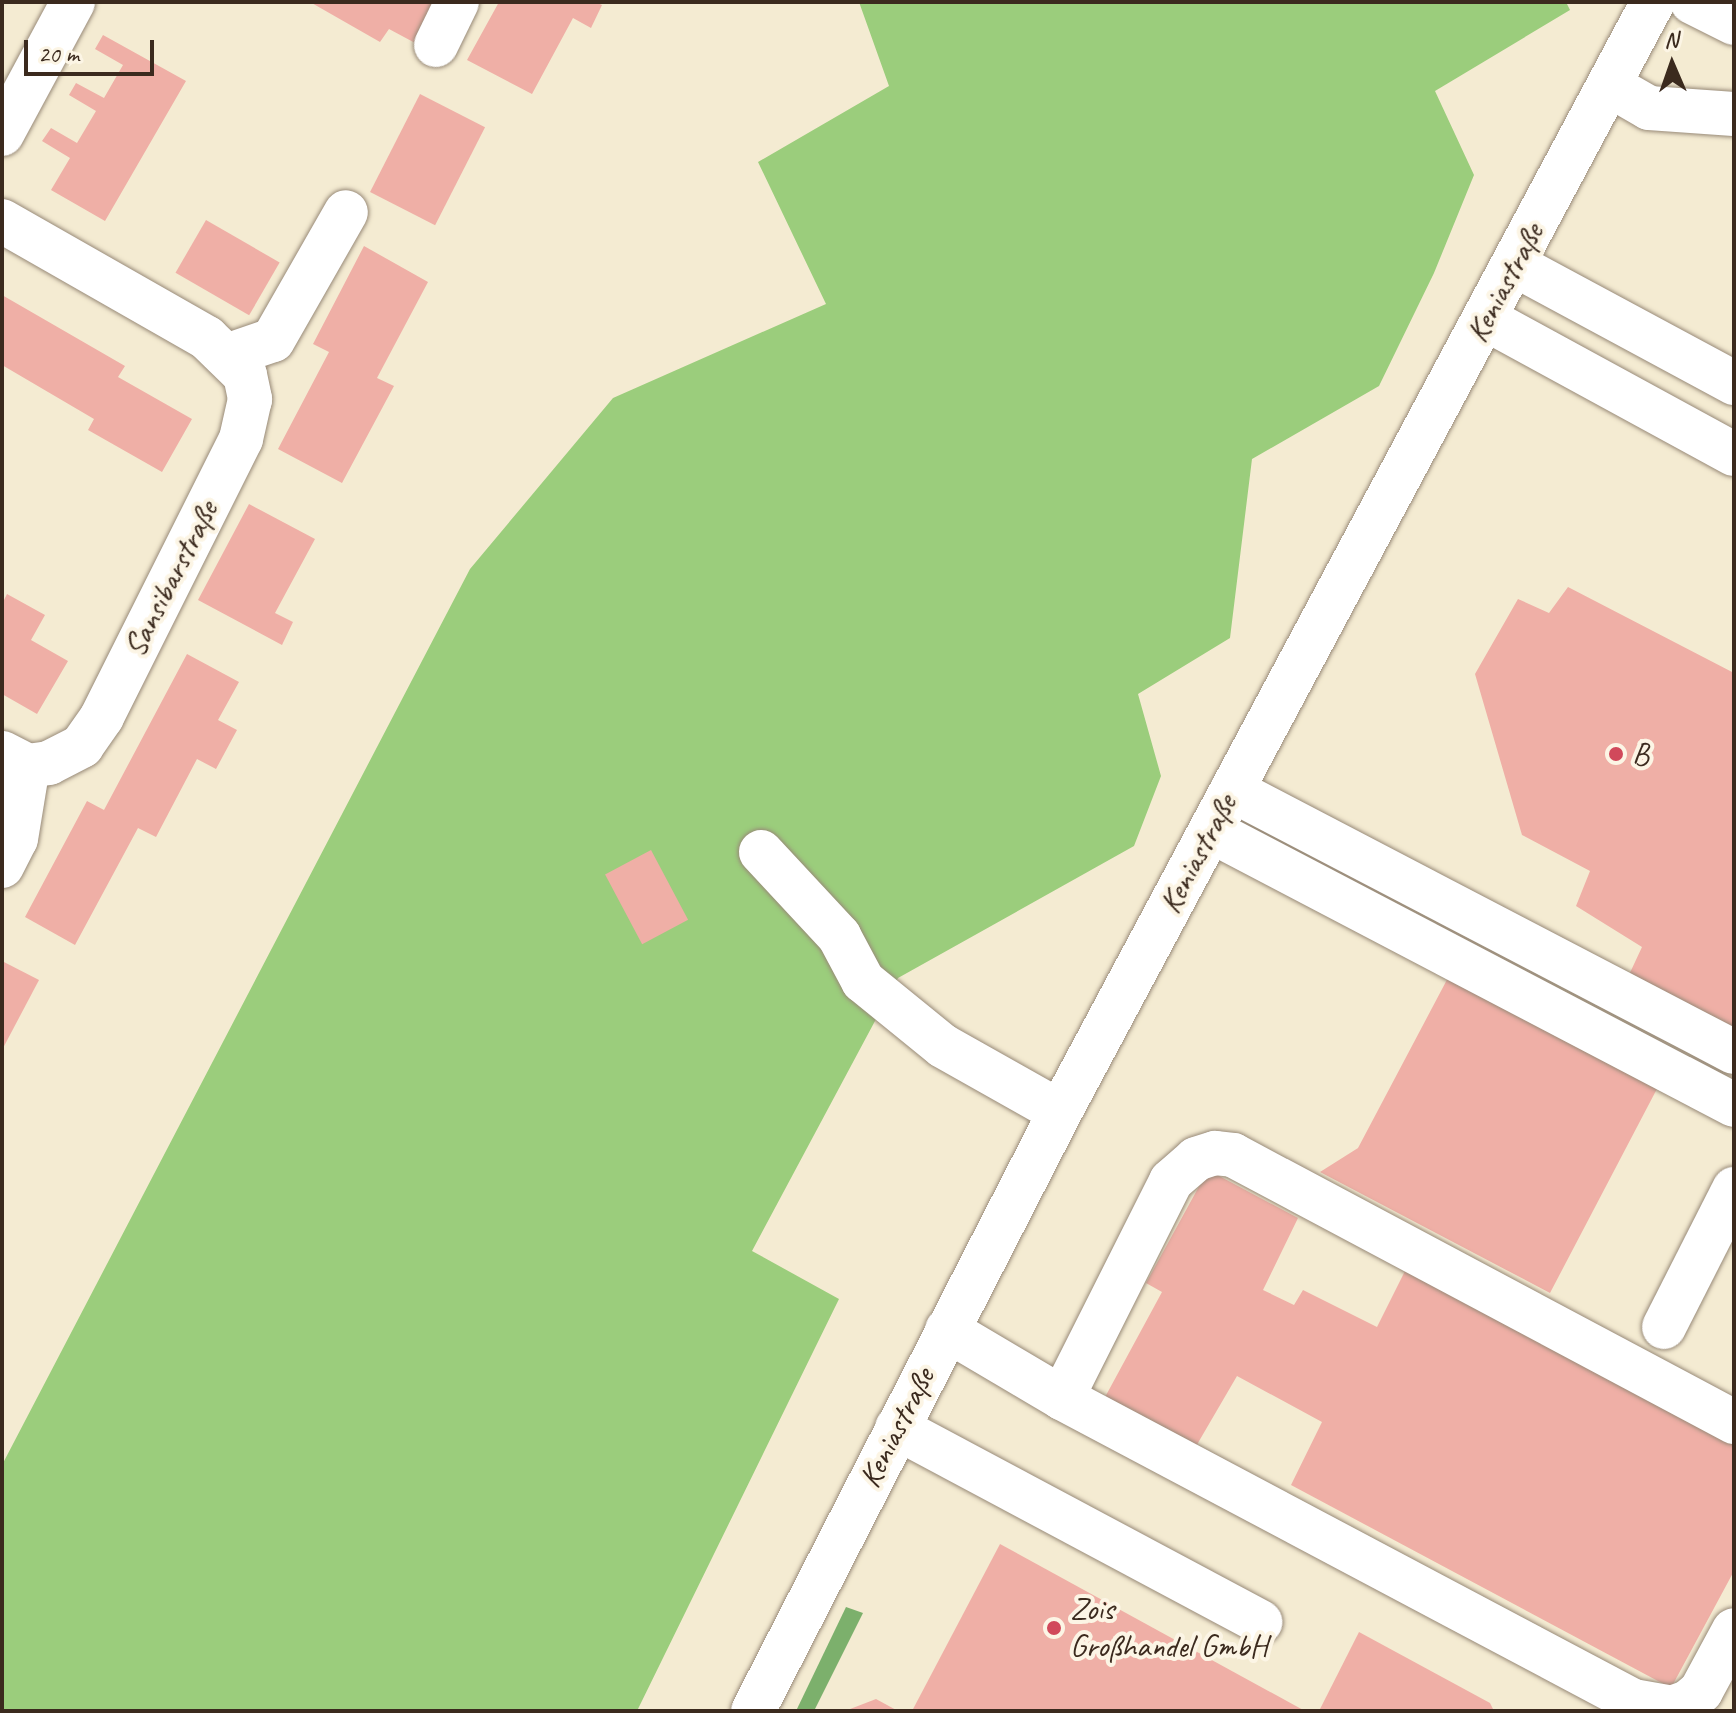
<!DOCTYPE html>
<html>
<head>
<meta charset="utf-8">
<style>
	body { margin:0 }
	#map { position:relative; width:1736px; height:1713px; overflow:hidden; background:#f4ebd2; font-family:Caveat,sans-serif }
	div>[style] { position:absolute }
	.green>* { inset:0; background:#9bcd7c }
	.forest>* { inset:0; background:#7cb06c }
	.building>* { inset:0; background:#efafa6; transform-origin:0 0 }
	.roads { filter:drop-shadow(0 0 2px #988a78) drop-shadow(0 0 2px #988a78) }
	.minor>* { height:44px; margin:-22px; padding:0 22px; transform-origin:22px; border-radius:22px; background:#fff }
	.dots>* { width:22px; height:22px; translate:-50% -50%; box-sizing:border-box; border:4px solid #fcf5e5; border-radius:50% }
	span { translate:-50% -50%; white-space:nowrap; text-align:center; line-height:1.15; -webkit-text-stroke:8px #fcf5e5; paint-order:stroke }
	.street-label { font-size:32px; color:#3b2a1e }
	.poi-label { font-size:32px; color:#3b2a1e }
	.left { translate:0 -50%; text-align:left }
	.frame { position:absolute; inset:0; border:4px solid #3b2a1e; pointer-events:none }
	.north { position:absolute; left:1632px; top:24px; width:80px; height:80px; -webkit-text-stroke:6px #fcf5e5; paint-order:stroke; rotate:358deg; font-size:22px; font-weight:700; line-height:32px; text-align:center; color:#3b2a1e }
	.north::after { content:''; display:block; margin:auto; width:28px; height:36px; background:#3b2a1e; clip-path:polygon(50% 0,100% 100%,50% 72%,0 100%) }
	.scale { position:absolute; left:24px; top:40px; width:130px; height:36px; box-sizing:border-box; border:4px solid #3b2a1e; border-top:0; padding-left:10px; font-size:24px; line-height:28px; white-space:nowrap; color:#3b2a1e; -webkit-text-stroke:6px #fcf5e5; paint-order:stroke }
</style>
</head>
<body>
<div id="map">
	<div class="green">
		<div style="clip-path:polygon(859px 2px,1566px 2px,1570px 10px,1435px 91px,1474px 175px,1434px 273px,1379px 386px,1252px 459px,1230px 638px,1138px 694px,1161px 776px,1134px 846px,898px 978px,752px 1251px,839px 1299px,637px 1711px,2px 1711px,2px 1465px,470px 569px,613px 398px,826px 304px,758px 162px,889px 86px)"></div>
	</div>
	<div class="forest">
		<div style="clip-path:polygon(846px 1607px,863px 1613px,814px 1711px,796px 1711px)"></div>
	</div>
	<div class="building">
		<div style="clip-path:polygon(310px 2px,430px 2px,438px 6px,417px 44px,389px 29px,380px 42px)"></div>
		<div style="clip-path:polygon(499px 2px,595px 2px,602px 5px,591px 28px,573px 18px,532px 94px,467px 60px)"></div>
		<div style="clip-path:polygon(103px 35px,186px 81px,105px 221px,51px 190px,70px 158px,42px 141px,51px 128px,77px 143px,96px 111px,69px 95px,76px 83px,104px 98px,123px 65px,95px 49px)"></div>
		<div style="left:420px;top:94px;width:73px;height:110px;rotate:27deg"></div>
		<div style="left:206px;top:220px;width:85px;height:61px;rotate:30deg"></div>
		<div style="clip-path:polygon(364px 246px,428px 282px,377px 378px,394px 386px,342px 483px,278px 449px,329px 352px,313px 344px)"></div>
		<div style="clip-path:polygon(2px 295px,125px 366px,118px 377px,192px 419px,162px 472px,88px 430px,94px 419px,2px 365px)"></div>
		<div style="clip-path:polygon(249px 504px,315px 539px,275px 613px,293px 622px,282px 645px,198px 600px)"></div>
		<div style="clip-path:polygon(1568px 587px,1734px 673px,1734px 1035px,1628px 977px,1642px 947px,1576px 906px,1590px 871px,1522px 835px,1475px 674px,1518px 599px,1549px 613px)"></div>
		<div style="clip-path:polygon(7px 594px,45px 615px,31px 640px,68px 661px,37px 714px,2px 694px,2px 604px)"></div>
		<div style="clip-path:polygon(187px 654px,239px 682px,218px 720px,237px 730px,216px 769px,197px 759px,156px 837px,138px 828px,75px 945px,25px 917px,87px 801px,104px 810px)"></div>
		<div style="left:651px;top:850px;width:79px;height:52px;rotate:62deg"></div>
		<div style="clip-path:polygon(2px 961px,39px 980px,2px 1050px)"></div>
		<div style="clip-path:polygon(1450px 974px,1659px 1085px,1550px 1293px,1320px 1172px,1358px 1148px)"></div>
		<div style="clip-path:polygon(1208px 1170px,1298px 1218px,1263px 1290px,1294px 1305px,1303px 1290px,1377px 1327px,1406px 1269px,1734px 1444px,1734px 1571px,1671px 1688px,1291px 1485px,1322px 1422px,1237px 1376px,1195px 1448px,1104px 1399px,1162px 1292px,1146px 1283px)"></div>
		<div style="clip-path:polygon(1000px 1544px,1305px 1711px,912px 1711px)"></div>
		<div style="clip-path:polygon(1359px 1632px,1490px 1703px,1494px 1711px,1319px 1711px)"></div>
		<div style="clip-path:polygon(876px 1699px,898px 1711px,845px 1711px)"></div>
	</div>
	<div class="roads">
		<div class="minor">
			<div style="left:1692px;top:2px;width:47px;rotate:26.6deg"></div>
			<div style="left:436px;top:45px;width:48px;rotate:-64deg"></div>
			<div style="left:1609px;top:85px;width:46px;rotate:29.9deg"></div>
			<div style="left:1649px;top:108px;width:85px;rotate:4deg"></div>
			<div style="left:2px;top:134px;width:150px;rotate:-61.7deg"></div>
			<div style="left:2px;top:221px;width:236px;rotate:29.7deg"></div>
			<div style="left:207px;top:338px;width:53px;rotate:44.2deg"></div>
			<div style="left:245px;top:375px;width:25px;rotate:78deg"></div>
			<div style="left:250px;top:399px;width:41px;rotate:102.7deg"></div>
			<div style="left:241px;top:439px;width:311px;rotate:116.6deg"></div>
			<div style="left:102px;top:717px;width:35px;rotate:125deg"></div>
			<div style="left:82px;top:746px;width:37px;rotate:153deg"></div>
			<div style="left:49px;top:763px;width:21px;rotate:172deg"></div>
			<div style="left:28px;top:766px;width:29px;rotate:-153deg"></div>
			<div style="left:1515px;top:265px;width:249px;rotate:28.3deg"></div>
			<div style="left:1486px;top:319px;width:282px;rotate:28.6deg"></div>
			<div style="left:229px;top:355px;width:46px;rotate:-18.8deg"></div>
			<div style="left:273px;top:340px;width:147px;rotate:-60.3deg"></div>
			<div style="left:1232px;top:790px;width:566px;rotate:27.56deg"></div>
			<div style="left:1211px;top:831px;width:590px;rotate:27.65deg"></div>
			<div style="left:761px;top:852px;width:115px;rotate:47.1deg"></div>
			<div style="left:839px;top:936px;width:51px;rotate:61.9deg"></div>
			<div style="left:863px;top:981px;width:103px;rotate:39.1deg"></div>
			<div style="left:943px;top:1046px;width:134px;rotate:29.4deg"></div>
			<div style="left:2px;top:866px;width:30px;rotate:-63deg"></div>
			<div style="left:16px;top:839px;width:74px;rotate:-80.7deg"></div>
			<div style="left:1664px;top:1327px;width:155px;rotate:-63.1deg"></div>
			<div style="left:947px;top:1330px;width:134px;rotate:30.6deg"></div>
			<div style="left:1062px;top:1398px;width:646px;rotate:27.95deg"></div>
			<div style="left:1633px;top:1701px;width:39px;rotate:10deg"></div>
			<div style="left:1671px;top:1708px;width:18px;rotate:-19deg"></div>
			<div style="left:1688px;top:1702px;width:17px;rotate:-40deg"></div>
			<div style="left:1701px;top:1691px;width:69px;rotate:-61.6deg"></div>
			<div style="left:1062px;top:1398px;width:243px;rotate:-63.3deg"></div>
			<div style="left:1171px;top:1181px;width:33px;rotate:-41deg"></div>
			<div style="left:1196px;top:1159px;width:20px;rotate:-18deg"></div>
			<div style="left:1215px;top:1153px;width:18px;rotate:6deg"></div>
			<div style="left:1233px;top:1155px;width:568px;rotate:28.05deg"></div>
			<div style="left:897px;top:1428px;width:412px;rotate:28.1deg"></div>
			<div style="left:753px;top:1711px;width:673px;rotate:-62.86deg"></div>
			<div style="left:1060px;top:1112px;width:1258px;rotate:-61.89deg"></div>
		</div>
	</div>
	<div class="dots">
		<div style="left:1616px;top:754px;background:#d1495b"></div>
		<div style="left:1054px;top:1628px;background:#d1495b"></div>
	</div>
	<div class="street-label">
		<span style="left:1505px;top:283px;rotate:-62deg">Keniastraße</span>
		<span style="left:171px;top:579px;rotate:-63deg">Sansibarstraße</span>
		<span style="left:1198px;top:854px;rotate:-62deg">Keniastraße</span>
		<span style="left:897px;top:1428px;rotate:-63deg">Keniastraße</span>
	</div>
	<div class="poi-label">
		<span class="left" style="left:1632px;top:754px">B</span>
		<span class="left" style="left:1070px;top:1628px">Zois<br>Großhandel GmbH</span>
	</div>
	<div class="frame"></div>
	<div class="north">N</div>
	<div class="scale">20 m</div>
</div>
</body>
</html>
